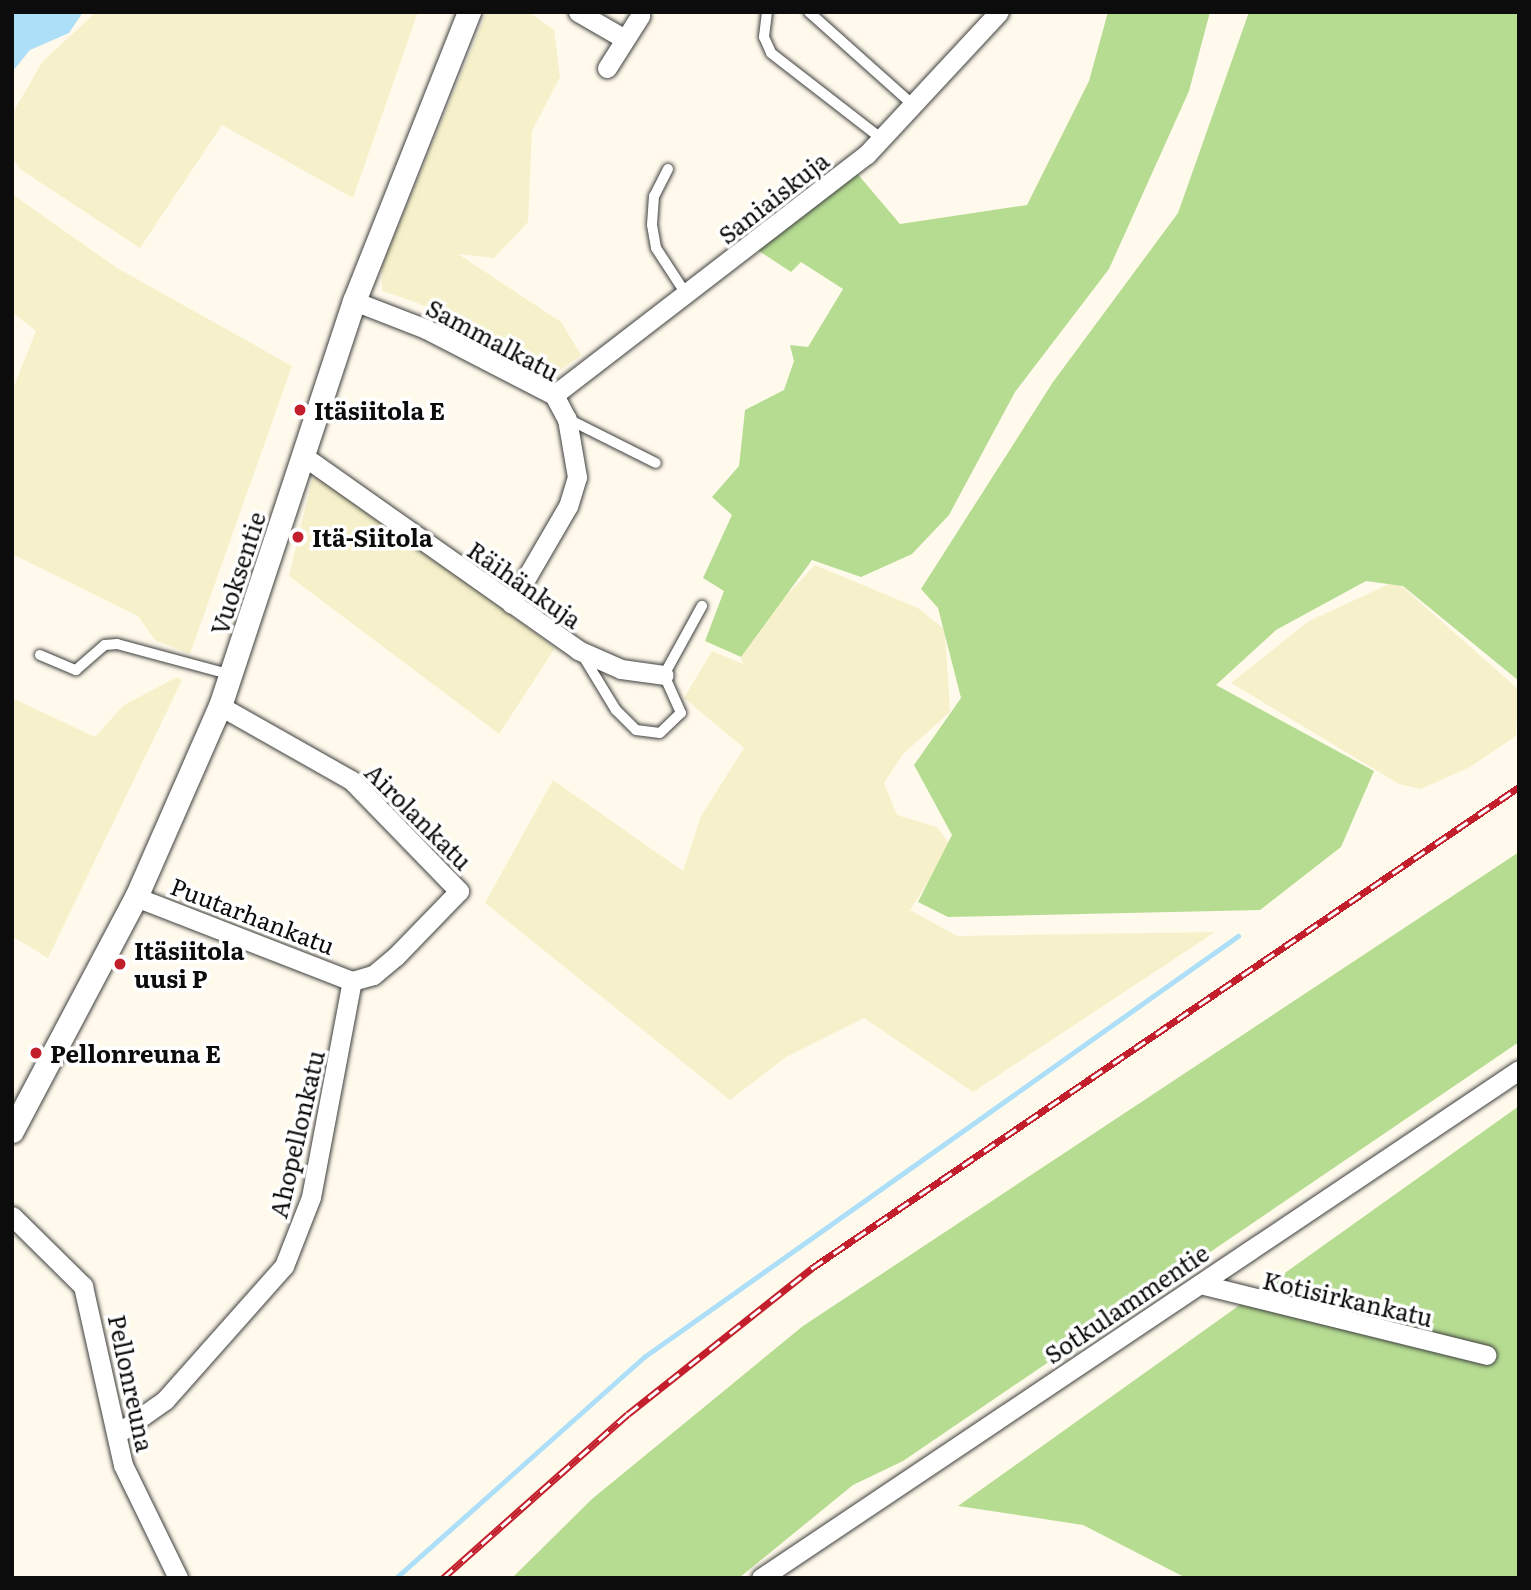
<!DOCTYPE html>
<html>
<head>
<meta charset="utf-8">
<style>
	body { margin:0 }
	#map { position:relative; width:1531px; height:1590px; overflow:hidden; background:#fffaeb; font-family:Literata,serif }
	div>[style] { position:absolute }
	.farmland>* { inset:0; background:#f6f1ca }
	.forest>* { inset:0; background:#b6dc92 }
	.water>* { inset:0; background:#addff9 }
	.stream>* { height:4.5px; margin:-2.25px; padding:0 2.25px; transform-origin:2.25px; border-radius:2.25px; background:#addff9 }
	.roads { filter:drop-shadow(0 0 2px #3f3f3f) drop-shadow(0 0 2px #3f3f3f) }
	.service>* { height:10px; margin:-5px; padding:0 5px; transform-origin:5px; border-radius:5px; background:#fff }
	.minor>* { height:19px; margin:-9.5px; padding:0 9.5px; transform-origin:9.5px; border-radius:9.5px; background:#fff }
	.tertiary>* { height:23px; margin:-11.5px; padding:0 11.5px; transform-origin:11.5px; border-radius:11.5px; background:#fff }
	.rail>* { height:7px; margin-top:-3.5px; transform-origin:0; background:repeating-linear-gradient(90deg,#fff 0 13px,#c21e2b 0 26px); box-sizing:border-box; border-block:2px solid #c21e2b }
	.dots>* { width:19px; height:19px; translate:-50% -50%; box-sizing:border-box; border:4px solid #fff; border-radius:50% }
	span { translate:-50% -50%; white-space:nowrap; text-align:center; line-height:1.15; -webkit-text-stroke:7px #fff; paint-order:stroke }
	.street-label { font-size:24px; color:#0c0c0c }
	.poi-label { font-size:24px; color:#0c0c0c; font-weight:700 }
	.left { translate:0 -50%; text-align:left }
	.frame { position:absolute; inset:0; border:14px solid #0c0c0c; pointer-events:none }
</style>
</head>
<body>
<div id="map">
	<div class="farmland">
		<div style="clip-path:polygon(96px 12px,418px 12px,353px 198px,222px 125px,140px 248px,20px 169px,12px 157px,15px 109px,43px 61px)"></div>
		<div style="clip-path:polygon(487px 12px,529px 12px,554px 30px,560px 77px,532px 131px,528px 222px,494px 258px,458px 254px,561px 322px,581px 355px,550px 377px,418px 303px,382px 291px,382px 265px)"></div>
		<div style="clip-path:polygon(12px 194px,117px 268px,292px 366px,190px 654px,155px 640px,138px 616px,12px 554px,12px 391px,36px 331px,12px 312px)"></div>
		<div style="clip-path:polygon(320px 474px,555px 648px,499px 734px,289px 576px,312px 480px)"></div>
		<div style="clip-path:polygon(815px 565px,918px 608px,945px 630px,950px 712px,903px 754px,884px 783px,897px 815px,937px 827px,951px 846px,910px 910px,957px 936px,1215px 932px,973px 1092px,864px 1018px,786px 1057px,730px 1100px,485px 903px,553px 780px,683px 871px,701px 816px,744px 748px,684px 698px,712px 651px,743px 664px,740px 652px,754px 630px)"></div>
		<div style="clip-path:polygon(1396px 581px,1519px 690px,1516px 736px,1470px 767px,1421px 789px,1399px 784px,1231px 683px,1309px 621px)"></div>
		<div style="clip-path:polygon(177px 677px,182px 680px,48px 958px,12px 936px,12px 698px,95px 737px,124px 705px)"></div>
	</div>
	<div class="forest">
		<div style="clip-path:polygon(1108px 12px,1210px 12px,1189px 91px,1109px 269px,1015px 392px,949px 515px,912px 554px,861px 577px,812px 560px,741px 657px,705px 641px,724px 591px,703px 578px,732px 515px,712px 497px,739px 466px,745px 410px,784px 390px,794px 361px,790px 345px,808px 347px,843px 289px,801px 262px,791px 272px,756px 249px,855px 171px,900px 224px,1027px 205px,1089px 81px)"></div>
		<div style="clip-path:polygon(1249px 12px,1519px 12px,1519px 681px,1403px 586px,1366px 581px,1276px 630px,1216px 685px,1374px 771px,1341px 847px,1260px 910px,948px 917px,918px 902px,952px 835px,914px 765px,961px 698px,938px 608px,921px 589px,1053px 382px,1178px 213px)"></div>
		<div style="clip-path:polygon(1519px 852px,1519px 1042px,903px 1461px,853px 1485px,739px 1578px,512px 1578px,592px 1499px,803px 1326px)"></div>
		<div style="clip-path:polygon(1519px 1106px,1519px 1578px,1186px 1578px,1083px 1525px,958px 1506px)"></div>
	</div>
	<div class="water">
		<div style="clip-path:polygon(12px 12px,83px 12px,69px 33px,30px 50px,12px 72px)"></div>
	</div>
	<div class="stream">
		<div style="left:396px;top:1578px;width:332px;rotate:-41.7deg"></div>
		<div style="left:644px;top:1357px;width:728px;rotate:-35.33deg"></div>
	</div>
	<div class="roads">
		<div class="service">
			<div style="left:767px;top:12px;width:25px;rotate:97deg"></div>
			<div style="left:764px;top:37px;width:17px;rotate:66deg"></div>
			<div style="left:771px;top:53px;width:140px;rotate:37.8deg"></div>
			<div style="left:809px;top:12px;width:140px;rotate:41.8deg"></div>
			<div style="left:668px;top:169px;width:30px;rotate:117deg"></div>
			<div style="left:654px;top:196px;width:29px;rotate:94deg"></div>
			<div style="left:652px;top:225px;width:23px;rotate:80deg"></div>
			<div style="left:656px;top:248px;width:55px;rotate:56.9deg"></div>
			<div style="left:568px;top:419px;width:98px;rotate:26.6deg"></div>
			<div style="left:40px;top:655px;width:39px;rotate:23deg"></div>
			<div style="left:76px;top:670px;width:38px;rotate:-41deg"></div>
			<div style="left:105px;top:645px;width:12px;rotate:-5deg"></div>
			<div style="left:117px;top:644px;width:119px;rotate:15.1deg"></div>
			<div style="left:583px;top:656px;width:63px;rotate:58.6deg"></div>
			<div style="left:616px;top:710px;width:28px;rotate:45deg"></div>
			<div style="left:636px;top:730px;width:24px;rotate:7deg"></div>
			<div style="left:660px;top:733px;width:29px;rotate:-44deg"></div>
			<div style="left:681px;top:713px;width:42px;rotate:-114.1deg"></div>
			<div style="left:664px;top:675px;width:79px;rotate:-61.2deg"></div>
		</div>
		<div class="minor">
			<div style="left:578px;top:12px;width:54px;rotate:29.9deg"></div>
			<div style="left:607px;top:68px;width:62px;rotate:-57.6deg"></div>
			<div style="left:354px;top:301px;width:77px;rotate:21.3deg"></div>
			<div style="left:426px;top:329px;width:144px;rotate:27.3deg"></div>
			<div style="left:554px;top:395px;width:27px;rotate:62deg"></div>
			<div style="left:567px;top:419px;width:59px;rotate:80.2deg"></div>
			<div style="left:577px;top:477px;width:30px;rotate:107deg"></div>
			<div style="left:568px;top:506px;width:113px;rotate:120.2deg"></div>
			<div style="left:554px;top:395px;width:394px;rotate:-37.6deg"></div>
			<div style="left:866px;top:155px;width:195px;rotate:-47.1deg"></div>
			<div style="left:302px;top:455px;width:338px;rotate:35.2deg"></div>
			<div style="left:578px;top:650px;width:47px;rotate:23.8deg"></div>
			<div style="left:621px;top:669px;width:43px;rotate:7.9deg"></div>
			<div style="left:220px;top:706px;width:150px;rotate:29.5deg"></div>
			<div style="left:351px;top:780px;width:155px;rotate:45.8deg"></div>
			<div style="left:459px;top:891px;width:91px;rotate:134.1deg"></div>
			<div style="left:396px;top:956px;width:30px;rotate:140deg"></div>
			<div style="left:373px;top:975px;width:22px;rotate:164deg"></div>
			<div style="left:136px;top:897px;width:232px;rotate:21.3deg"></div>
			<div style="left:12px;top:1216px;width:100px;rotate:44.6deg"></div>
			<div style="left:83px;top:1286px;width:183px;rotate:77.4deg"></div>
			<div style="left:123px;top:1465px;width:126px;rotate:64deg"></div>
			<div style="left:1200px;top:1284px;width:295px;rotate:13.9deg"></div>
			<div style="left:117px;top:1434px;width:59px;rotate:-35.3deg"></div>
			<div style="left:165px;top:1400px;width:179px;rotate:-48.4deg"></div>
			<div style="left:284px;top:1266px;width:74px;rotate:-68.6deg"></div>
			<div style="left:311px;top:1197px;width:220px;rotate:-79.3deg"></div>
			<div style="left:761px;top:1578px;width:912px;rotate:-33.83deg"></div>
		</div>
		<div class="tertiary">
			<div style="left:12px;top:1131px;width:265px;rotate:-62.1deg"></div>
			<div style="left:136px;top:897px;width:209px;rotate:-66.3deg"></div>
			<div style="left:220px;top:706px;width:427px;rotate:-71.7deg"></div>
			<div style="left:354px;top:301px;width:311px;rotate:-68.3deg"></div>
		</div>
	</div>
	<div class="rail">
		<div style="left:443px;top:1578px;width:247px;rotate:-41.6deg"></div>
		<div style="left:628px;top:1414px;width:235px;rotate:-38.4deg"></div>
		<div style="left:812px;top:1268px;width:855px;rotate:-34.23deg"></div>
	</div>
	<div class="dots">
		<div style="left:300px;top:410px;background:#c21e2b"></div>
		<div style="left:298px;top:537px;background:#c21e2b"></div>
		<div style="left:120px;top:964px;background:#c21e2b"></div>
		<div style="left:36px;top:1053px;background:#c21e2b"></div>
	</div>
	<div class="street-label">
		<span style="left:773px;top:197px;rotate:-38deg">Saniaiskuja</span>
		<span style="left:493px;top:339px;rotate:28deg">Sammalkatu</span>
		<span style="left:237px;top:573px;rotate:-72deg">Vuoksentie</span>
		<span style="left:525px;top:584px;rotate:35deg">Räihänkuja</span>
		<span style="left:419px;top:816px;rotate:45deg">Airolankatu</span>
		<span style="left:253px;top:915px;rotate:21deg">Puutarhankatu</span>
		<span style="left:296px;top:1134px;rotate:-77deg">Ahopellonkatu</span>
		<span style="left:1348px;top:1298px;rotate:13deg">Kotisirkankatu</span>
		<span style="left:1126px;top:1303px;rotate:-34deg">Sotkulammentie</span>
		<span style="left:132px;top:1383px;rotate:78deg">Pellonreuna</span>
	</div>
	<div class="poi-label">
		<span class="left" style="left:314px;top:410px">Itäsiitola E</span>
		<span class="left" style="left:312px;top:537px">Itä-Siitola</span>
		<span class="left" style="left:134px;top:964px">Itäsiitola<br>uusi P</span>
		<span class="left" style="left:50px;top:1053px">Pellonreuna E</span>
	</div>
	<div class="frame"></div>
</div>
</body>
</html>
